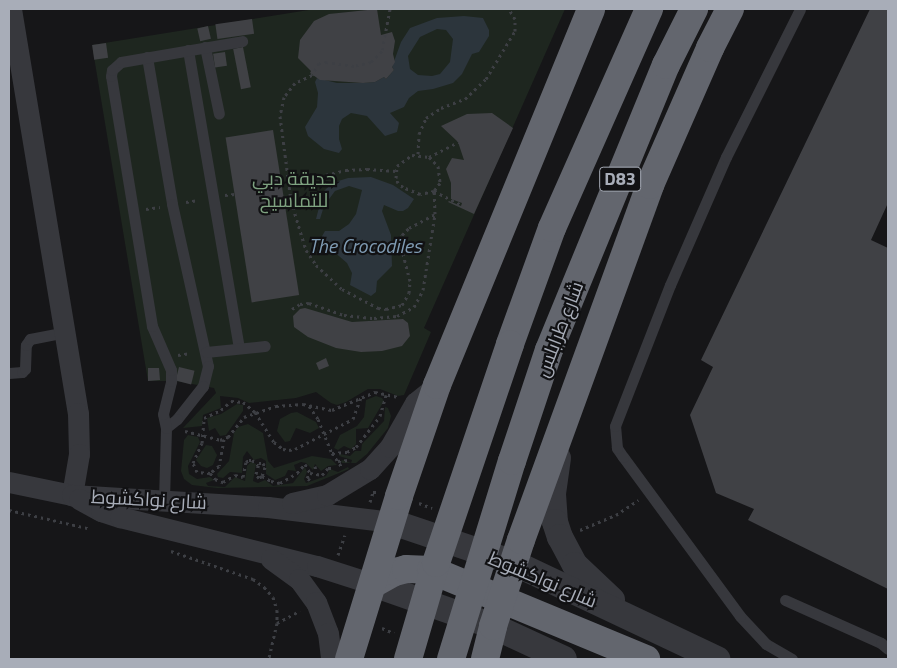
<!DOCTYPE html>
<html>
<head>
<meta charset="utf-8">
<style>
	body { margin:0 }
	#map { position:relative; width:897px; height:668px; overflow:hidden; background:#161618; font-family:"Titillium Web",Cairo,sans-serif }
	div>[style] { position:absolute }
	.green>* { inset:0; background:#1e261f }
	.water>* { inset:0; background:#2c353c }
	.building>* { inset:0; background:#404145; transform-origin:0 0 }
	.path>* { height:3px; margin-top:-1.5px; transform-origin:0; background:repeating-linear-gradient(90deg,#3d3f44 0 2.5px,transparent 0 6.5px) }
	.service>* { height:11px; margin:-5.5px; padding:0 5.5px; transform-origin:5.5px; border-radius:5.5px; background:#37383d }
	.minor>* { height:21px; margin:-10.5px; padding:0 10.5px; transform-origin:10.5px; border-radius:10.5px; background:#37383d }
	.tertiary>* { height:26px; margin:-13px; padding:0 13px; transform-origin:13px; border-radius:13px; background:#37383d }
	.motorway>* { height:28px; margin:-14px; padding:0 14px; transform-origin:14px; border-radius:14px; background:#63666e }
	.motorway-bridge>* { height:28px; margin:-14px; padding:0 14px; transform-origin:14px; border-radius:14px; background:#63666e }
	span { translate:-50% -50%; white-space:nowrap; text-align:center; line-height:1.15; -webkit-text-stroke:4.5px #111113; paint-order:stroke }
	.shield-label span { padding:1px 4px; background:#111113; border:1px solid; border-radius:4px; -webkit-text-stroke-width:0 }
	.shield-label { font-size:18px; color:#a8adb8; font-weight:700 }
	.park-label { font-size:19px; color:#7fa381 }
	.street-label { font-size:19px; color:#a8adb8 }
	.water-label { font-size:20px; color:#7f9bb3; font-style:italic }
	.frame { position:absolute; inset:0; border:10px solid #a8adb8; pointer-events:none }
</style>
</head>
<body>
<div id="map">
	<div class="green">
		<div style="clip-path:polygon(315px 9px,565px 9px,424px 328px,431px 332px,404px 395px,398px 396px,380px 389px,368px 389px,346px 402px,337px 405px,331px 403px,316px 392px,296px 398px,249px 403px,238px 398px,220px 396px,221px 408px,203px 415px,202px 426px,183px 428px,216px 393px,214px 388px,176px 381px,148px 381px,92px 45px)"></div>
		<div style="clip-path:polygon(376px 396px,382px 398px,384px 401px,368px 428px,356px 429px,356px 444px,351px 449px,344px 446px,338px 450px,334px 448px,340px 435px,357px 426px,364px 417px,366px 400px)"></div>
		<div style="clip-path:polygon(237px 404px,243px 405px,243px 411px,226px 435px,220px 436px,215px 428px,209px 431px,207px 418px,221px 414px)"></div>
		<div style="clip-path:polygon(385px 407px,388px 408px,391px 416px,388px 428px,367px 454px,356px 463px,342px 463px,341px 461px,343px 460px,351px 463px,352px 460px,339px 456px,340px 454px,350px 456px,355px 451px,361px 451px,362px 444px,384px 421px)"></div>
		<div style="clip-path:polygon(297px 412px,316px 422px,319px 428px,310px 433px,296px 428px,290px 441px,285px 442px,277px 431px,280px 419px,291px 413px)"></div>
		<div style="clip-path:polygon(248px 424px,263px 433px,268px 461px,274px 468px,312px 456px,331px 459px,337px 465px,328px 466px,321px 471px,315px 464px,313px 470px,306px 463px,301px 462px,294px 465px,296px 471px,288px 470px,285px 476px,275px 480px,266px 474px,266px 461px,261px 458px,254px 460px,247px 451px,243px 457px,242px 473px,230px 472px,223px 478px,218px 477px,217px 474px,229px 461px,234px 433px,238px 427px)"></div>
		<div style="clip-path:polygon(188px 435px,198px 437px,200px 442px,188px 466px,189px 474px,197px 479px,210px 477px,214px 480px,206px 483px,208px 486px,225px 487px,235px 477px,245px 481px,247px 466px,251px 462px,256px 464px,253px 481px,258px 483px,265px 480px,273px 486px,293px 483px,305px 467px,307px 472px,304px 479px,306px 483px,326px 476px,330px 469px,338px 472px,348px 467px,349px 469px,307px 486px,217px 488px,192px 485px,184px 479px,181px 471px,184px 440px)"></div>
		<div style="clip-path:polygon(206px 445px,212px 446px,217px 455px,213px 465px,207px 468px,201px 466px,196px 460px)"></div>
	</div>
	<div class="water">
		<div style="clip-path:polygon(evenodd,464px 16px,483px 18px,489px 30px,489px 36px,479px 52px,472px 54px,462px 74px,453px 83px,433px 89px,418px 91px,409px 98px,404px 107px,390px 113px,399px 123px,397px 132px,385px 136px,367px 116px,351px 113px,342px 119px,339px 126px,339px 139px,342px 149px,339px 153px,324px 149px,308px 136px,305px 127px,317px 107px,318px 93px,315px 82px,317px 78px,337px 83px,363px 83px,375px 82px,384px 77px,386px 79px,394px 70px,392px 67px,401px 42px,410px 28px,437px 18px,464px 16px,437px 29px,446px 30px,453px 39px,450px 62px,440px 74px,432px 76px,418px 75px,410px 69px,408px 56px,420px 37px,437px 29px)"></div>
		<div style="clip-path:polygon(371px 177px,393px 185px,414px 199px,408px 208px,403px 211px,398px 211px,384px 205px,382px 211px,391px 235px,392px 266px,377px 281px,376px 292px,371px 296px,350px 285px,352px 273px,347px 263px,325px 244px,321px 238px,325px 231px,339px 231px,349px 224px,356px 214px,362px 190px,349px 186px,335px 191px,324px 206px,320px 219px,316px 219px,323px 192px,332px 183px,348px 178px)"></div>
	</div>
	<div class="building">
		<div style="clip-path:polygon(377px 9px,381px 35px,392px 32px,395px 41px,393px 54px,395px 62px,392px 67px,394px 70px,386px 79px,384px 77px,375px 82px,363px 83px,320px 80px,310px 73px,311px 71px,298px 58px,300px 40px,314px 21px,329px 14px)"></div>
		<div style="clip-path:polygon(870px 9px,888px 9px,888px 203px,871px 240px,888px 248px,888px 589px,748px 520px,754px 509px,716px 493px,690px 415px,713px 367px,701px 360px)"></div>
		<div style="left:252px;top:19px;width:15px;height:37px;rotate:82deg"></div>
		<div style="left:208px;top:26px;width:13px;height:11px;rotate:77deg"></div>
		<div style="left:106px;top:43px;width:15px;height:14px;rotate:82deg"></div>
		<div style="left:243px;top:47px;width:41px;height:10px;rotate:79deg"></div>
		<div style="left:225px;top:52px;width:14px;height:12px;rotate:82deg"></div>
		<div style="clip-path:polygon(492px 113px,513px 128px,474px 214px,448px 202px,449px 201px,461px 206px,462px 203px,451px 199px,451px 183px,446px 169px,452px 158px,464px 160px,458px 142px,441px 126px,467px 114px)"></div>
		<div style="left:273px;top:130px;width:167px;height:48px;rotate:81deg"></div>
		<div style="clip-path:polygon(305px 308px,352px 322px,403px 319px,408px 323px,410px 336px,402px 346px,382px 351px,361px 352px,336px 348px,308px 337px,294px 327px,293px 316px,300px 309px)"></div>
		<div style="clip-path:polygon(326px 358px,329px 366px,319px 370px,316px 363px)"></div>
		<div style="left:179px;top:367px;width:16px;height:14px;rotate:14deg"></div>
		<div style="clip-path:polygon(148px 368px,159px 368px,160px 380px,148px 381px)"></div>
	</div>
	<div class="path">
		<div style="left:390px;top:9px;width:43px;rotate:100.8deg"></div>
		<div style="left:382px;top:51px;width:16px;rotate:135deg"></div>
		<div style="left:371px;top:62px;width:17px;rotate:167deg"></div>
		<div style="left:354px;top:66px;width:27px;rotate:-172deg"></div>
		<div style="left:327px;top:62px;width:8px;rotate:173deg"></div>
		<div style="left:319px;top:63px;width:14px;rotate:120deg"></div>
		<div style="left:312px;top:75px;width:19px;rotate:155deg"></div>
		<div style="left:295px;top:83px;width:18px;rotate:128deg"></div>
		<div style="left:284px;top:97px;width:19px;rotate:102deg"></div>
		<div style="left:280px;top:116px;width:86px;rotate:82.6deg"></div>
		<div style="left:291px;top:201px;width:51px;rotate:73deg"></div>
		<div style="left:306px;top:250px;width:18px;rotate:56deg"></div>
		<div style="left:316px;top:265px;width:35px;rotate:43deg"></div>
		<div style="left:342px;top:289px;width:41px;rotate:27.8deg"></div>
		<div style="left:378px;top:308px;width:8px;rotate:7deg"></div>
		<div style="left:386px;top:309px;width:16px;rotate:-14deg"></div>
		<div style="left:402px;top:305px;width:14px;rotate:-60deg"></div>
		<div style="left:409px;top:293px;width:12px;rotate:-85deg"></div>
		<div style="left:410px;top:281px;width:40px;rotate:-104.4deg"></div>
		<div style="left:400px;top:242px;width:7px;rotate:-74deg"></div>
		<div style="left:402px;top:235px;width:10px;rotate:-45deg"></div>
		<div style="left:409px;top:228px;width:30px;rotate:-28deg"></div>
		<div style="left:418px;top:154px;width:20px;rotate:-87deg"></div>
		<div style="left:419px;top:134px;width:17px;rotate:-66deg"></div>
		<div style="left:426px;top:118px;width:18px;rotate:-34deg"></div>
		<div style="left:441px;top:108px;width:26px;rotate:-21deg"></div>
		<div style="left:465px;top:99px;width:29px;rotate:-44deg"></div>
		<div style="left:486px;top:79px;width:56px;rotate:-58.9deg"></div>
		<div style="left:515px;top:31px;width:12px;rotate:-90deg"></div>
		<div style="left:515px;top:19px;width:12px;rotate:-121deg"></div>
		<div style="left:412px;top:155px;width:17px;rotate:7deg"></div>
		<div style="left:429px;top:157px;width:13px;rotate:45deg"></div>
		<div style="left:438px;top:166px;width:17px;rotate:83deg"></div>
		<div style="left:440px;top:183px;width:10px;rotate:127deg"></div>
		<div style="left:434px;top:191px;width:14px;rotate:168deg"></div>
		<div style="left:420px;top:194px;width:18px;rotate:-158deg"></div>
		<div style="left:403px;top:187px;width:6px;rotate:-141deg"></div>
		<div style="left:398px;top:183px;width:5px;rotate:-112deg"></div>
		<div style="left:396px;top:178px;width:12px;rotate:-85deg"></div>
		<div style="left:397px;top:166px;width:19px;rotate:-36deg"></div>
		<div style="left:429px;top:157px;width:33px;rotate:-27deg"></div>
		<div style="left:288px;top:184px;width:60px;rotate:-13.6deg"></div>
		<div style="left:346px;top:170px;width:21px;rotate:-3deg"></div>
		<div style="left:367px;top:169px;width:29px;rotate:4deg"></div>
		<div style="left:434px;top:191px;width:30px;rotate:27deg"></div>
		<div style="left:225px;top:195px;width:10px;rotate:-6deg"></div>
		<div style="left:186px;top:202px;width:13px;rotate:-9deg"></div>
		<div style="left:146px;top:209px;width:14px;rotate:-8deg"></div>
		<div style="left:292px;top:309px;width:9px;rotate:-32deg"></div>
		<div style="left:300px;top:304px;width:9px;rotate:-6deg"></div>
		<div style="left:309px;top:303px;width:37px;rotate:19deg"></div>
		<div style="left:344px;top:315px;width:30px;rotate:6deg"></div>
		<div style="left:374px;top:318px;width:23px;rotate:-5deg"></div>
		<div style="left:397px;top:316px;width:19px;rotate:-28deg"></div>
		<div style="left:414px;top:307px;width:19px;rotate:-62deg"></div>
		<div style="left:423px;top:290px;width:77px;rotate:-81deg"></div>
		<div style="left:435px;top:214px;width:23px;rotate:-92deg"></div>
		<div style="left:178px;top:355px;width:13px;rotate:-9deg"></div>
		<div style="left:309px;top:406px;width:16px;rotate:55deg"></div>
		<div style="left:318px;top:419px;width:37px;rotate:68deg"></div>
		<div style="left:332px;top:453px;width:16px;rotate:55deg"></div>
		<div style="left:185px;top:431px;width:36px;rotate:14deg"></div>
		<div style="left:220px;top:440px;width:9px;rotate:-21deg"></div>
		<div style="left:228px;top:437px;width:26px;rotate:-51deg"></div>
		<div style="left:244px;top:417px;width:34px;rotate:-19deg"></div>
		<div style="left:276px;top:406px;width:27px;rotate:-4deg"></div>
		<div style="left:303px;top:404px;width:30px;rotate:12deg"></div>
		<div style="left:332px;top:410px;width:47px;rotate:-22.7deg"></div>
		<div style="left:375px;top:392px;width:24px;rotate:12deg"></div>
		<div style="left:224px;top:439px;width:27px;rotate:100deg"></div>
		<div style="left:219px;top:466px;width:11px;rotate:142deg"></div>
		<div style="left:210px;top:473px;width:13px;rotate:-176deg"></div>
		<div style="left:197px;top:472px;width:10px;rotate:-114deg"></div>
		<div style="left:193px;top:463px;width:22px;rotate:-66deg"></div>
		<div style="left:202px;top:443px;width:25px;rotate:-85deg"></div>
		<div style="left:204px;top:418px;width:19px;rotate:-25deg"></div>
		<div style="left:221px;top:410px;width:13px;rotate:-42deg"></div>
		<div style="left:231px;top:401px;width:12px;rotate:5deg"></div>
		<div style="left:243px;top:402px;width:16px;rotate:40deg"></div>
		<div style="left:255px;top:412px;width:36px;rotate:58deg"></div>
		<div style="left:274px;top:442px;width:11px;rotate:38deg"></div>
		<div style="left:283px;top:449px;width:6px;rotate:9deg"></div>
		<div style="left:289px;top:450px;width:6px;rotate:-9deg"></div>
		<div style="left:295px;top:449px;width:65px;rotate:-27.3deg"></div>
		<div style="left:353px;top:419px;width:23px;rotate:-70deg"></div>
		<div style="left:332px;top:453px;width:15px;rotate:-4deg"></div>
		<div style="left:347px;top:452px;width:10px;rotate:-29deg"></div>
		<div style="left:356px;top:447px;width:39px;rotate:-52deg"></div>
		<div style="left:380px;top:416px;width:22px;rotate:-74deg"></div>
		<div style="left:338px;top:461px;width:11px;rotate:-5deg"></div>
		<div style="left:259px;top:463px;width:4px"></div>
		<div style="left:263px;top:463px;width:4px;rotate:63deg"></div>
		<div style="left:265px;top:467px;width:9px;rotate:108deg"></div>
		<div style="left:262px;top:476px;width:4px;rotate:146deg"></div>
		<div style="left:259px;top:478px;width:5px;rotate:-127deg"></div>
		<div style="left:256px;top:474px;width:11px;rotate:-75deg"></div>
		<div style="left:315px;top:466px;width:6px;rotate:81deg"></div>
		<div style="left:210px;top:473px;width:8px;rotate:50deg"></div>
		<div style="left:215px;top:479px;width:9px;rotate:21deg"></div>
		<div style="left:223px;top:482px;width:14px;rotate:-30deg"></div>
		<div style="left:235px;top:475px;width:8px;rotate:14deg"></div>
		<div style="left:243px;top:477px;width:15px;rotate:-79deg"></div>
		<div style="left:246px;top:462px;width:4px;rotate:-34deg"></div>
		<div style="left:249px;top:460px;width:3px"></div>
		<div style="left:252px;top:460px;width:8px;rotate:40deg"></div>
		<div style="left:322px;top:475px;width:9px;rotate:-49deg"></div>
		<div style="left:328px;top:468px;width:7px"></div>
		<div style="left:262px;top:476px;width:10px;rotate:29deg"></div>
		<div style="left:271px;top:481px;width:9px;rotate:13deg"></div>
		<div style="left:280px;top:483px;width:20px;rotate:-30deg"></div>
		<div style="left:297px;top:473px;width:12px;rotate:-48deg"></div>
		<div style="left:305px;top:464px;width:10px;rotate:61deg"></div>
		<div style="left:310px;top:480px;width:4px;rotate:-146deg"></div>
		<div style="left:307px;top:478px;width:6px;rotate:-59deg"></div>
		<div style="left:310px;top:473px;width:13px;rotate:9deg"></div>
		<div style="left:370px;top:502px;width:10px;rotate:-73deg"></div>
		<div style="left:373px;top:492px;width:4px"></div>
		<div style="left:419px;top:503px;width:14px;rotate:21deg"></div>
		<div style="left:9px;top:510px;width:84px;rotate:13deg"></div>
		<div style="left:580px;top:530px;width:39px;rotate:-23deg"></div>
		<div style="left:616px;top:515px;width:27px;rotate:-34deg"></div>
		<div style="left:171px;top:551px;width:87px;rotate:18.9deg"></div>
		<div style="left:253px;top:579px;width:14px;rotate:36deg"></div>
		<div style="left:264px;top:587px;width:13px;rotate:48deg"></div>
		<div style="left:273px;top:597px;width:14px;rotate:73deg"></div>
		<div style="left:277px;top:610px;width:13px;rotate:90deg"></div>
		<div style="left:277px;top:623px;width:37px;rotate:103deg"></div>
		<div style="left:338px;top:555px;width:21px;rotate:-71deg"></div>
		<div style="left:277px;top:623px;width:26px;rotate:-28deg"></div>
		<div style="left:382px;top:628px;width:13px;rotate:23deg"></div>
	</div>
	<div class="service">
		<div style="left:205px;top:47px;width:68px;rotate:78.2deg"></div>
		<div style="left:188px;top:50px;width:302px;rotate:80.3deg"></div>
		<div style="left:147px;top:57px;width:149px;rotate:80.3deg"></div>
		<div style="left:172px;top:204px;width:166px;rotate:77.5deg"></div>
		<div style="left:208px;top:366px;width:21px;rotate:104deg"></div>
		<div style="left:203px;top:386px;width:42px;rotate:128.2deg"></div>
		<div style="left:177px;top:419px;width:14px;rotate:141deg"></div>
		<div style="left:206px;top:352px;width:59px;rotate:-5.8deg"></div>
		<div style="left:9px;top:373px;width:13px;rotate:-4deg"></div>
		<div style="left:22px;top:372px;width:4px;rotate:-45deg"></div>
		<div style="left:25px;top:369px;width:24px;rotate:-88deg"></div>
		<div style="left:26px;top:345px;width:7px;rotate:-56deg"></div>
		<div style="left:30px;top:339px;width:36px;rotate:-11deg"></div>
		<div style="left:164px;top:500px;width:72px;rotate:-88.4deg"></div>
		<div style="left:166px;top:428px;width:14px;rotate:-102deg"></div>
		<div style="left:163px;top:414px;width:34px;rotate:-76deg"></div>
		<div style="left:171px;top:381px;width:11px;rotate:-90deg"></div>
		<div style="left:171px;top:370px;width:48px;rotate:-113.4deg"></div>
		<div style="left:152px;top:326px;width:253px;rotate:-99.3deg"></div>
		<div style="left:111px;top:76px;width:6px;rotate:-81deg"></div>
		<div style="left:112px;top:70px;width:12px;rotate:-42deg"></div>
		<div style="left:121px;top:62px;width:123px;rotate:-9.8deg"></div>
		<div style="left:785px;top:600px;width:105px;rotate:24.1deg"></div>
		<div style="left:881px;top:643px;width:9px;rotate:41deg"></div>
		<div style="left:792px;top:659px;width:30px;rotate:-150deg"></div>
		<div style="left:766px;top:644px;width:38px;rotate:-133deg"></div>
		<div style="left:740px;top:616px;width:197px;rotate:-126.3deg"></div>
		<div style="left:623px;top:457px;width:11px;rotate:-124deg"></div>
		<div style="left:617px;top:448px;width:22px;rotate:-95deg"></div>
		<div style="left:615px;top:426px;width:151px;rotate:-68.7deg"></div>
		<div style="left:670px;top:285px;width:140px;rotate:-66.4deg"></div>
		<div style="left:726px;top:157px;width:165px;rotate:-63.4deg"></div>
	</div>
	<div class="minor">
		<div style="left:11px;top:9px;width:410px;rotate:80.6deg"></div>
		<div style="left:78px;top:413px;width:41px;rotate:88.6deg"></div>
		<div style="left:79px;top:454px;width:42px;rotate:99.7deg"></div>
		<div style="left:9px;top:482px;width:64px;rotate:11.7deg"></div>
		<div style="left:72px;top:495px;width:196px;rotate:3.5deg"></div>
		<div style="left:268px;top:507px;width:125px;rotate:6.9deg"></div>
		<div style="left:79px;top:499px;width:25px;rotate:29deg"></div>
		<div style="left:101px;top:511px;width:20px;rotate:18deg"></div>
		<div style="left:120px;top:517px;width:203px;rotate:14deg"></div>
		<div style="left:317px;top:566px;width:59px;rotate:17.8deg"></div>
		<div style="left:292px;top:503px;width:36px;rotate:-13deg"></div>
		<div style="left:327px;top:495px;width:50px;rotate:-31.2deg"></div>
		<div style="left:370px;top:469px;width:30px;rotate:-48deg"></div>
		<div style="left:390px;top:447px;width:51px;rotate:-60.4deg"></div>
		<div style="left:415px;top:403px;width:28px;rotate:-39deg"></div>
		<div style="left:271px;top:559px;width:34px;rotate:36deg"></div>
		<div style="left:299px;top:579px;width:29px;rotate:54deg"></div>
		<div style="left:316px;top:602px;width:33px;rotate:69deg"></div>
		<div style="left:328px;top:633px;width:26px;rotate:83deg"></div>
	</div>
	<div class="tertiary">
		<div style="left:558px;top:458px;width:36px;rotate:98deg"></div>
		<div style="left:553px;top:494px;width:28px;rotate:86deg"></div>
		<div style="left:555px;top:522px;width:16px;rotate:72deg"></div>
		<div style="left:560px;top:537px;width:32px;rotate:62deg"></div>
		<div style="left:575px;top:565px;width:51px;rotate:43.4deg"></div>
		<div style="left:392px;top:522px;width:129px;rotate:18.6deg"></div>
		<div style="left:514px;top:563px;width:225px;rotate:25.3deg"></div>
		<div style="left:373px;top:584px;width:127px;rotate:19.3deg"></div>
		<div style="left:493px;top:626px;width:78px;rotate:24.9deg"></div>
	</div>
	<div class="motorway">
		<div style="left:510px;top:344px;width:123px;rotate:-70.1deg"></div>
		<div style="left:552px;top:228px;width:240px;rotate:-66.1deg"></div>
		<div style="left:549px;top:350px;width:308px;rotate:-67.7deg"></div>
		<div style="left:666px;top:65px;width:63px;rotate:-63.4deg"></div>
		<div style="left:373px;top:584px;width:25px;rotate:-29deg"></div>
		<div style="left:395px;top:572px;width:11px;rotate:-15deg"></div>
		<div style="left:406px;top:569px;width:25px;rotate:2deg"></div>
		<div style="left:431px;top:570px;width:233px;rotate:22.5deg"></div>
		<div style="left:349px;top:659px;width:170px;rotate:-72.9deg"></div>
		<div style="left:399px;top:496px;width:117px;rotate:-71.1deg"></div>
		<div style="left:437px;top:385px;width:406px;rotate:-67.7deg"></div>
		<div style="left:485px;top:659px;width:34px;rotate:-76deg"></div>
		<div style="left:493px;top:626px;width:90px;rotate:-72deg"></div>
		<div style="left:521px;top:540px;width:378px;rotate:-70deg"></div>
		<div style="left:650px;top:185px;width:150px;rotate:-66.3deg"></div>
		<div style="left:710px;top:48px;width:44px;rotate:-62.9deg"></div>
	</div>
	<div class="motorway-bridge">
		<div style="left:408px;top:659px;width:100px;rotate:-73.7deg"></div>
		<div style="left:436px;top:563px;width:231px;rotate:-71.3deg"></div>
		<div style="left:451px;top:659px;width:207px;rotate:-72.9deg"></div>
		<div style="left:512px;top:461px;width:117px;rotate:-71.6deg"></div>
	</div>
	<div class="shield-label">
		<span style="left:620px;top:179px">D83</span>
	</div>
	<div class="park-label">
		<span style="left:294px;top:189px">حديقة دبي<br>للتماسيح</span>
	</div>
	<div class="street-label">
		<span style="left:559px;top:329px;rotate:-69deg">شارع طرابلس</span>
		<span style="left:149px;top:499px;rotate:3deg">شارع نواكشوط</span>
		<span style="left:543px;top:579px;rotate:23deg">شارع نواكشوط</span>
	</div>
	<div class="water-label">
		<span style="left:365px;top:245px">The Crocodiles</span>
	</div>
	<div class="frame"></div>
</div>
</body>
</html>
